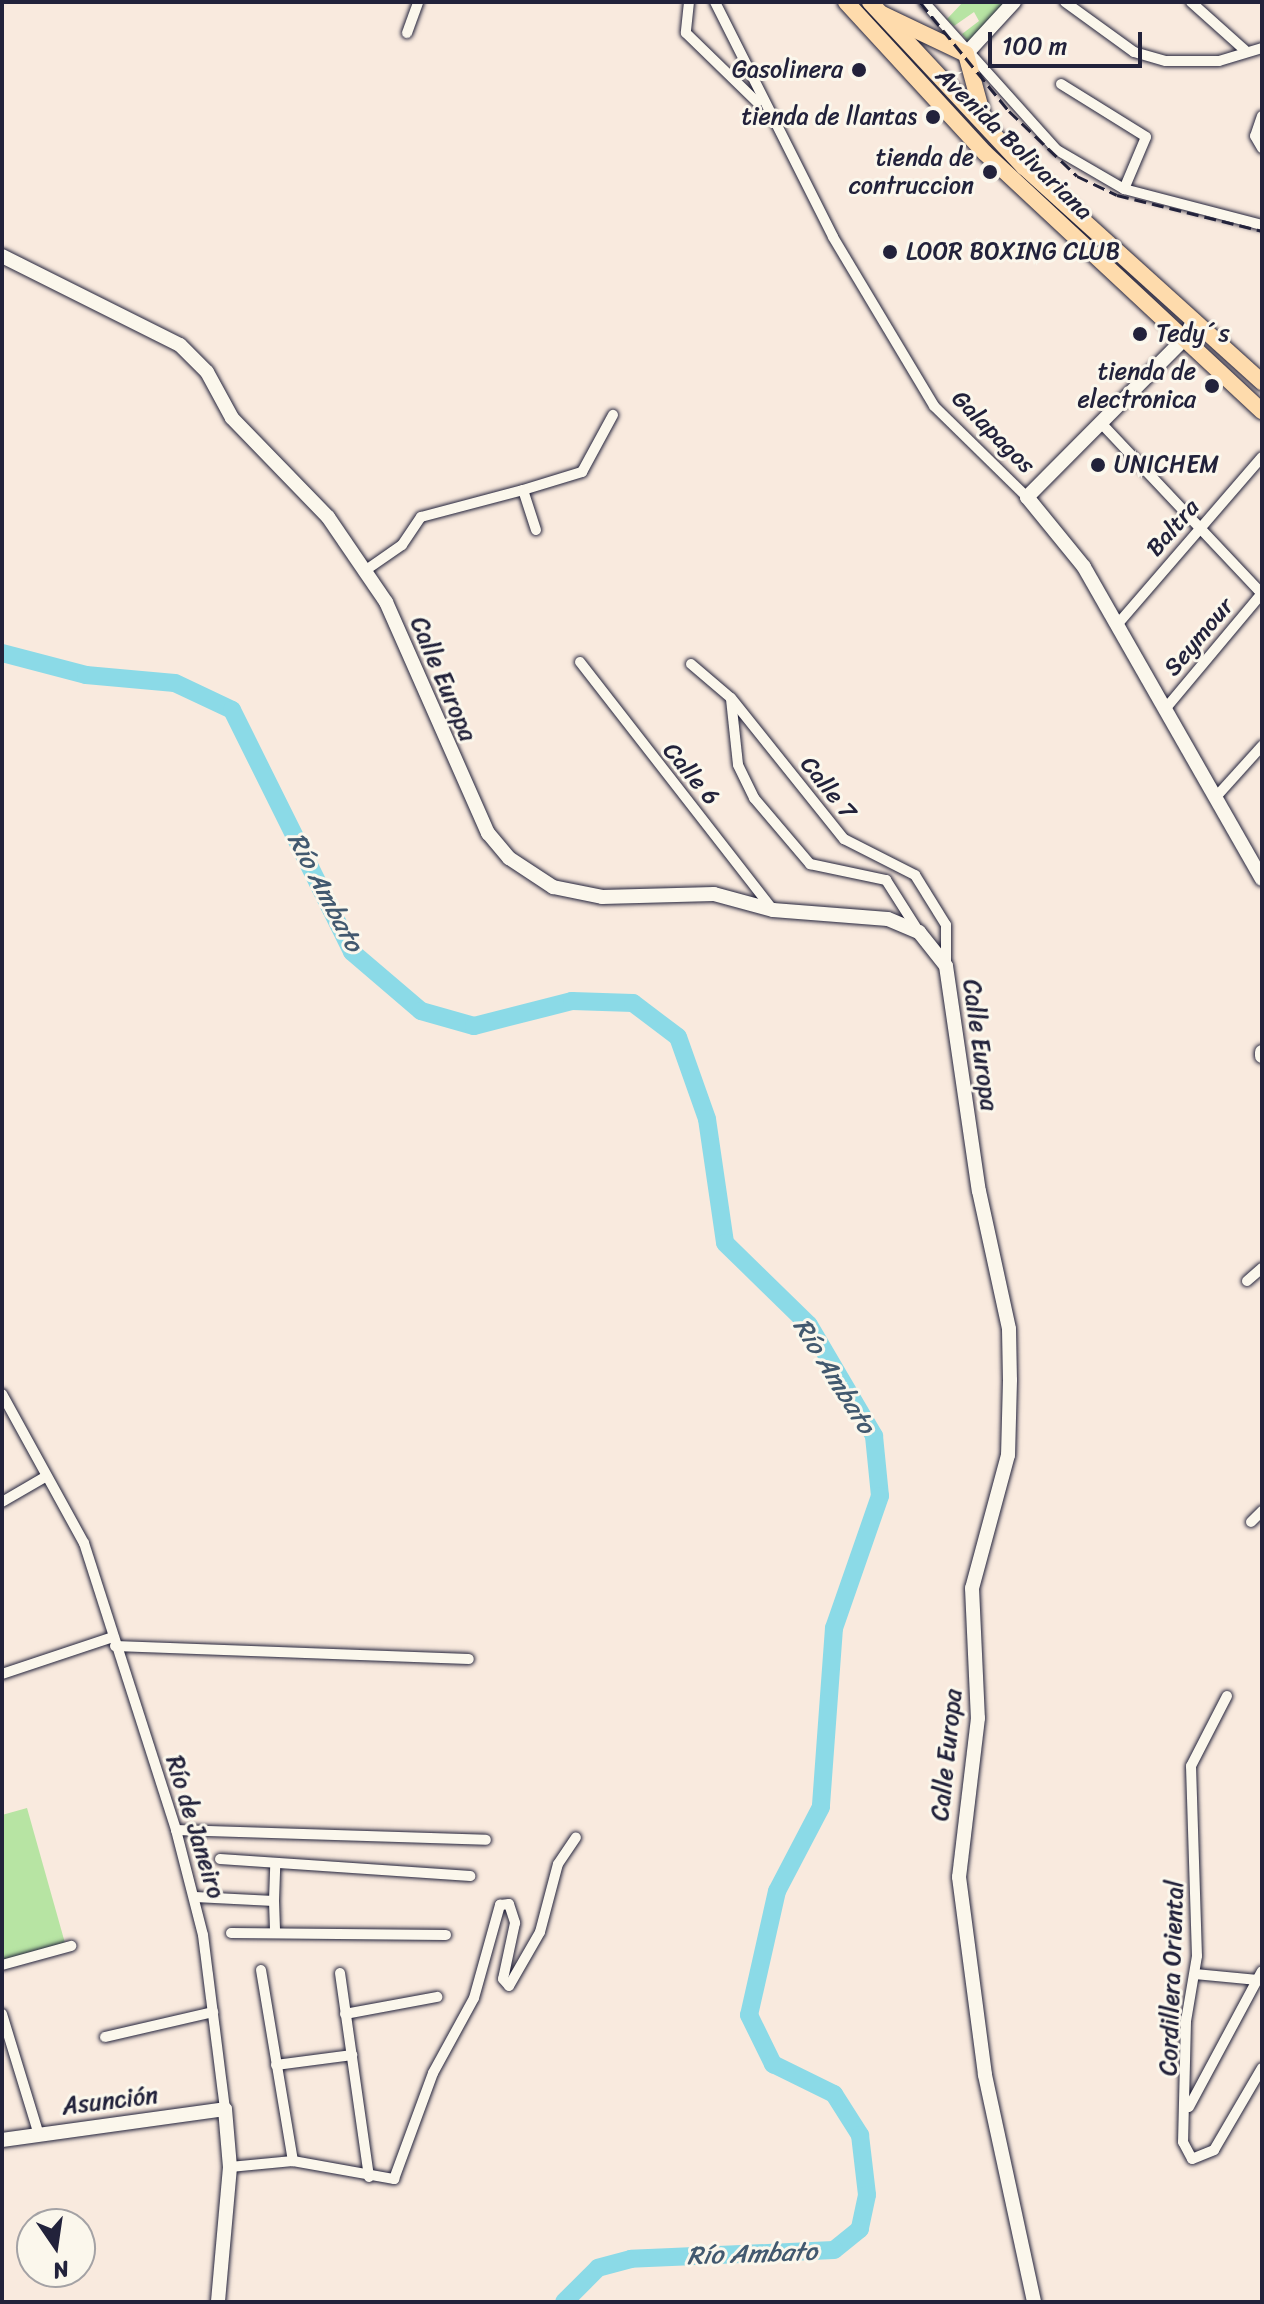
<!DOCTYPE html>
<html>
<head>
<meta charset="utf-8">
<style>
	body { margin:0 }
	#map { position:relative; width:1264px; height:2304px; overflow:hidden; background:#f9eade; font-family:Sriracha,sans-serif }
	div>[style] { position:absolute }
	.green>* { inset:0; background:#b7e4a3 }
	.river>* { height:18px; margin:-9px; padding:0 9px; transform-origin:9px; border-radius:9px; background:#8bdae7 }
	.roads { filter:drop-shadow(0 0 2px #22223b) drop-shadow(0 0 2px #22223b) }
	.street>* { height:10px; margin:-5px; padding:0 5px; transform-origin:5px; border-radius:5px; background:#fbf7ec }
	.secondary>* { height:14px; margin:-7px; padding:0 7px; transform-origin:7px; border-radius:7px; background:#fbf7ec }
	.primary>* { height:16px; margin:-8px; padding:0 8px; transform-origin:8px; border-radius:8px; background:#fedbac }
	.rail>* { height:3px; margin-top:-1.5px; transform-origin:0; background:repeating-linear-gradient(90deg,#22223b 0 12px,transparent 0 18px) }
	.dots>* { width:22px; height:22px; translate:-50% -50%; box-sizing:border-box; border:4px solid #fbf7ec; border-radius:50% }
	span { translate:-50% -50%; white-space:nowrap; text-align:center; line-height:1.15; -webkit-text-stroke:6px #fbf7ec; paint-order:stroke }
	.poi-label { font-size:24px; color:#22223b }
	.right { translate:-100% -50%; text-align:right }
	.left { translate:0 -50%; text-align:left }
	.street-label { font-size:24px; color:#22223b }
	.water-label { font-size:26px; color:#42596f; font-style:italic }
	.frame { position:absolute; inset:0; border:4px solid #22223b; pointer-events:none }
	.north { position:absolute; left:16px; top:2208px; width:80px; height:80px; box-sizing:border-box; background:#fbf7ec; border:2px solid #a4a2a5; border-radius:50%; rotate:167deg; font-size:22px; font-weight:700; line-height:32px; text-align:center; color:#22223b }
	.north::after { content:''; display:block; margin:auto; width:28px; height:36px; background:#22223b; clip-path:polygon(50% 0,100% 100%,50% 72%,0 100%) }
	.scale { position:absolute; left:988px; top:32px; width:154px; height:36px; box-sizing:border-box; border:4px solid #22223b; border-top:0; padding-left:10px; font-size:24px; line-height:28px; white-space:nowrap; color:#22223b; -webkit-text-stroke:6px #fbf7ec; paint-order:stroke }
</style>
</head>
<body>
<div id="map">
	<div class="green">
		<div style="clip-path:polygon(963px 2px,1005px 2px,968px 42px,962px 34px,979px 21px,974px 12px,954px 26px,947px 19px)"></div>
		<div style="clip-path:polygon(27px 1808px,65px 1943px,2px 1961px,2px 1815px)"></div>
	</div>
	<div class="river">
		<div style="left:2px;top:653px;width:87px;rotate:14.7deg"></div>
		<div style="left:86px;top:675px;width:89px;rotate:5.1deg"></div>
		<div style="left:175px;top:683px;width:63px;rotate:25.3deg"></div>
		<div style="left:232px;top:710px;width:270px;rotate:63.6deg"></div>
		<div style="left:352px;top:952px;width:91px;rotate:40.5deg"></div>
		<div style="left:421px;top:1011px;width:55px;rotate:15.8deg"></div>
		<div style="left:474px;top:1026px;width:101px;rotate:-14.3deg"></div>
		<div style="left:572px;top:1001px;width:61px;rotate:1.9deg"></div>
		<div style="left:633px;top:1003px;width:56px;rotate:37.1deg"></div>
		<div style="left:678px;top:1037px;width:87px;rotate:70.5deg"></div>
		<div style="left:707px;top:1119px;width:125px;rotate:81.7deg"></div>
		<div style="left:725px;top:1243px;width:117px;rotate:44.3deg"></div>
		<div style="left:809px;top:1325px;width:129px;rotate:59.6deg"></div>
		<div style="left:874px;top:1436px;width:60px;rotate:84.3deg"></div>
		<div style="left:880px;top:1496px;width:140px;rotate:109.2deg"></div>
		<div style="left:834px;top:1628px;width:179px;rotate:94.2deg"></div>
		<div style="left:821px;top:1807px;width:95px;rotate:117.6deg"></div>
		<div style="left:777px;top:1891px;width:127px;rotate:102.7deg"></div>
		<div style="left:749px;top:2015px;width:55px;rotate:63.9deg"></div>
		<div style="left:773px;top:2064px;width:68px;rotate:26.2deg"></div>
		<div style="left:834px;top:2094px;width:49px;rotate:57.6deg"></div>
		<div style="left:860px;top:2135px;width:60px;rotate:83.3deg"></div>
		<div style="left:867px;top:2195px;width:35px;rotate:102deg"></div>
		<div style="left:860px;top:2229px;width:33px;rotate:141deg"></div>
		<div style="left:834px;top:2250px;width:203px;rotate:177.5deg"></div>
		<div style="left:631px;top:2259px;width:34px;rotate:165deg"></div>
		<div style="left:598px;top:2268px;width:48px;rotate:135deg"></div>
	</div>
	<div class="roads">
		<div class="street">
			<div style="left:689px;top:2px;width:31px;rotate:96deg"></div>
			<div style="left:686px;top:33px;width:99px;rotate:44.2deg"></div>
			<div style="left:715px;top:2px;width:263px;rotate:63.3deg"></div>
			<div style="left:833px;top:237px;width:197px;rotate:59.1deg"></div>
			<div style="left:934px;top:406px;width:130px;rotate:44.4deg"></div>
			<div style="left:924px;top:2px;width:199px;rotate:48.1deg"></div>
			<div style="left:1057px;top:150px;width:78px;rotate:30.2deg"></div>
			<div style="left:1124px;top:189px;width:143px;rotate:14.6deg"></div>
			<div style="left:1065px;top:2px;width:85px;rotate:35.9deg"></div>
			<div style="left:1134px;top:52px;width:33px;rotate:16deg"></div>
			<div style="left:1166px;top:61px;width:53px"></div>
			<div style="left:1219px;top:61px;width:45px;rotate:-16.8deg"></div>
			<div style="left:1191px;top:2px;width:75px;rotate:41.8deg"></div>
			<div style="left:407px;top:33px;width:33px;rotate:-70deg"></div>
			<div style="left:1061px;top:84px;width:100px;rotate:31.9deg"></div>
			<div style="left:1146px;top:137px;width:56px;rotate:112.9deg"></div>
			<div style="left:1262px;top:116px;width:21px;rotate:109deg"></div>
			<div style="left:1255px;top:136px;width:14px;rotate:60deg"></div>
			<div style="left:1101px;top:423px;width:235px;rotate:46.7deg"></div>
			<div style="left:536px;top:530px;width:42px;rotate:-108deg"></div>
			<div style="left:523px;top:490px;width:62px;rotate:-17deg"></div>
			<div style="left:582px;top:472px;width:65px;rotate:-61.5deg"></div>
			<div style="left:366px;top:570px;width:44px;rotate:-34.8deg"></div>
			<div style="left:402px;top:545px;width:34px;rotate:-56deg"></div>
			<div style="left:421px;top:517px;width:106px;rotate:-14.8deg"></div>
			<div style="left:1116px;top:626px;width:223px;rotate:-49.2deg"></div>
			<div style="left:580px;top:662px;width:314px;rotate:52.1deg"></div>
			<div style="left:691px;top:664px;width:52px;rotate:40.4deg"></div>
			<div style="left:731px;top:698px;width:181px;rotate:51.3deg"></div>
			<div style="left:844px;top:839px;width:80px;rotate:26.9deg"></div>
			<div style="left:915px;top:875px;width:59px;rotate:58.2deg"></div>
			<div style="left:946px;top:925px;width:41px;rotate:90deg"></div>
			<div style="left:731px;top:699px;width:66px;rotate:83.9deg"></div>
			<div style="left:738px;top:765px;width:37px;rotate:64deg"></div>
			<div style="left:754px;top:798px;width:87px;rotate:49.7deg"></div>
			<div style="left:810px;top:864px;width:78px;rotate:11.9deg"></div>
			<div style="left:886px;top:880px;width:62px;rotate:57.6deg"></div>
			<div style="left:1166px;top:708px;width:150px;rotate:-50.1deg"></div>
			<div style="left:1216px;top:797px;width:69px;rotate:-48deg"></div>
			<div style="left:1247px;top:1281px;width:20px;rotate:-41deg"></div>
			<div style="left:2px;top:1394px;width:170px;rotate:61.2deg"></div>
			<div style="left:84px;top:1543px;width:301px;rotate:72.2deg"></div>
			<div style="left:176px;top:1830px;width:108px;rotate:75.6deg"></div>
			<div style="left:203px;top:1935px;width:175px;rotate:82.8deg"></div>
			<div style="left:2px;top:1502px;width:50px;rotate:-30.2deg"></div>
			<div style="left:1251px;top:1522px;width:16px;rotate:-45deg"></div>
			<div style="left:115px;top:1646px;width:354px;rotate:2.1deg"></div>
			<div style="left:2px;top:1674px;width:117px;rotate:-18.4deg"></div>
			<div style="left:1227px;top:1696px;width:79px;rotate:117.2deg"></div>
			<div style="left:1191px;top:1766px;width:190px;rotate:88.2deg"></div>
			<div style="left:1197px;top:1956px;width:66px;rotate:99.6deg"></div>
			<div style="left:1186px;top:2021px;width:121px;rotate:91.4deg"></div>
			<div style="left:1183px;top:2142px;width:19px;rotate:62deg"></div>
			<div style="left:1192px;top:2159px;width:24px;rotate:-22deg"></div>
			<div style="left:1214px;top:2150px;width:95px;rotate:-59.7deg"></div>
			<div style="left:176px;top:1830px;width:310px;rotate:1.8deg"></div>
			<div style="left:220px;top:1859px;width:251px;rotate:3.9deg"></div>
			<div style="left:195px;top:1897px;width:79px;rotate:2.9deg"></div>
			<div style="left:274px;top:1901px;width:36px;rotate:-88deg"></div>
			<div style="left:274px;top:1901px;width:32px;rotate:88deg"></div>
			<div style="left:231px;top:1933px;width:215px;rotate:0.5deg"></div>
			<div style="left:2px;top:1965px;width:72px;rotate:-15.4deg"></div>
			<div style="left:261px;top:1970px;width:194px;rotate:80.5deg"></div>
			<div style="left:340px;top:1973px;width:206px;rotate:81.9deg"></div>
			<div style="left:1195px;top:1974px;width:63px;rotate:5.4deg"></div>
			<div style="left:2px;top:2014px;width:123px;rotate:73deg"></div>
			<div style="left:345px;top:2014px;width:94px;rotate:-10.5deg"></div>
			<div style="left:105px;top:2037px;width:111px;rotate:-13deg"></div>
			<div style="left:276px;top:2065px;width:77px;rotate:-7.5deg"></div>
			<div style="left:1189px;top:2107px;width:154px;rotate:-61.8deg"></div>
			<div style="left:230px;top:2167px;width:63px;rotate:-5.4deg"></div>
			<div style="left:293px;top:2161px;width:103px;rotate:10.1deg"></div>
			<div style="left:394px;top:2179px;width:113px;rotate:-69.8deg"></div>
			<div style="left:433px;top:2073px;width:85px;rotate:-61.3deg"></div>
			<div style="left:474px;top:1998px;width:97px;rotate:-74.4deg"></div>
			<div style="left:500px;top:1905px;width:9px;rotate:-6deg"></div>
			<div style="left:509px;top:1904px;width:20px;rotate:72deg"></div>
			<div style="left:515px;top:1923px;width:57px;rotate:102.1deg"></div>
			<div style="left:503px;top:1979px;width:9px;rotate:49deg"></div>
			<div style="left:509px;top:1986px;width:62px;rotate:-60.1deg"></div>
			<div style="left:540px;top:1932px;width:70px;rotate:-75.2deg"></div>
			<div style="left:558px;top:1864px;width:32px;rotate:-56deg"></div>
		</div>
		<div class="secondary">
			<div style="left:966px;top:54px;width:71px;rotate:-47.3deg"></div>
			<div style="left:2px;top:256px;width:199px;rotate:26.6deg"></div>
			<div style="left:180px;top:345px;width:38px;rotate:45deg"></div>
			<div style="left:207px;top:372px;width:52px;rotate:61.5deg"></div>
			<div style="left:232px;top:418px;width:138px;rotate:45.9deg"></div>
			<div style="left:328px;top:517px;width:103px;rotate:55.7deg"></div>
			<div style="left:386px;top:602px;width:253px;rotate:66.2deg"></div>
			<div style="left:488px;top:833px;width:33px;rotate:50deg"></div>
			<div style="left:509px;top:858px;width:53px;rotate:33.4deg"></div>
			<div style="left:553px;top:887px;width:50px;rotate:11.5deg"></div>
			<div style="left:602px;top:897px;width:112px;rotate:-1.5deg"></div>
			<div style="left:714px;top:894px;width:61px;rotate:15.2deg"></div>
			<div style="left:773px;top:910px;width:115px;rotate:4.5deg"></div>
			<div style="left:888px;top:919px;width:34px;rotate:23deg"></div>
			<div style="left:919px;top:932px;width:43px;rotate:51.5deg"></div>
			<div style="left:946px;top:966px;width:227px;rotate:81.7deg"></div>
			<div style="left:979px;top:1191px;width:141px;rotate:77.7deg"></div>
			<div style="left:1009px;top:1329px;width:51px;rotate:88.9deg"></div>
			<div style="left:1010px;top:1380px;width:75px;rotate:91.5deg"></div>
			<div style="left:1008px;top:1455px;width:138px;rotate:105.1deg"></div>
			<div style="left:972px;top:1588px;width:130px;rotate:87.4deg"></div>
			<div style="left:978px;top:1718px;width:160px;rotate:96.8deg"></div>
			<div style="left:959px;top:1877px;width:200px;rotate:82.5deg"></div>
			<div style="left:985px;top:2075px;width:232px;rotate:77.8deg"></div>
			<div style="left:1194px;top:320px;width:21px;rotate:118deg"></div>
			<div style="left:1184px;top:339px;width:223px;rotate:134.8deg"></div>
			<div style="left:1027px;top:497px;width:90px;rotate:50.8deg"></div>
			<div style="left:1084px;top:567px;width:359px;rotate:60.3deg"></div>
			<div style="left:1262px;top:1052px;width:4px;rotate:90deg"></div>
			<div style="left:2px;top:2140px;width:225px;rotate:-7.9deg"></div>
			<div style="left:225px;top:2109px;width:58px;rotate:85.1deg"></div>
			<div style="left:230px;top:2167px;width:136px;rotate:95.1deg"></div>
		</div>
		<div class="primary">
			<div style="left:846px;top:2px;width:205px;rotate:47.4deg"></div>
			<div style="left:985px;top:153px;width:379px;rotate:43deg"></div>
			<div style="left:870px;top:2px;width:226px;rotate:47deg"></div>
			<div style="left:1024px;top:167px;width:321px;rotate:42.1deg"></div>
			<div style="left:882px;top:14px;width:93px;rotate:25.5deg"></div>
			<div style="left:966px;top:54px;width:73px;rotate:74.8deg"></div>
		</div>
	</div>
	<div class="rail">
		<div style="left:920px;top:2px;width:141px;rotate:50.8deg"></div>
		<div style="left:1009px;top:111px;width:94px;rotate:43.7deg"></div>
		<div style="left:1077px;top:176px;width:44px;rotate:25.4deg"></div>
		<div style="left:1117px;top:195px;width:149px;rotate:13.9deg"></div>
	</div>
	<div class="dots">
		<div style="left:859px;top:70px;background:#22223b"></div>
		<div style="left:933px;top:117px;background:#22223b"></div>
		<div style="left:990px;top:172px;background:#22223b"></div>
		<div style="left:890px;top:252px;background:#22223b"></div>
		<div style="left:1140px;top:334px;background:#22223b"></div>
		<div style="left:1212px;top:386px;background:#22223b"></div>
		<div style="left:1098px;top:465px;background:#22223b"></div>
	</div>
	<div class="poi-label">
		<span class="right" style="left:843px;top:70px">Gasolinera</span>
		<span class="right" style="left:917px;top:117px">tienda de llantas</span>
		<span class="right" style="left:974px;top:172px">tienda de<br>contruccion</span>
		<span class="left" style="left:906px;top:252px">LOOR BOXING CLUB</span>
		<span class="left" style="left:1156px;top:334px">Tedy´s</span>
		<span class="right" style="left:1196px;top:386px">tienda de<br>electronica</span>
		<span class="left" style="left:1114px;top:465px">UNICHEM</span>
	</div>
	<div class="street-label">
		<span style="left:1014px;top:144px;rotate:44deg">Avenida Bolivariana</span>
		<span style="left:993px;top:432px;rotate:45deg">Galapagos</span>
		<span style="left:1173px;top:528px;rotate:-49deg">Baltra</span>
		<span style="left:1199px;top:637px;rotate:-50deg">Seymour</span>
		<span style="left:443px;top:679px;rotate:67deg">Calle Europa</span>
		<span style="left:691px;top:774px;rotate:50deg">Calle 6</span>
		<span style="left:828px;top:788px;rotate:51deg">Calle 7</span>
		<span style="left:980px;top:1045px;rotate:82deg">Calle Europa</span>
		<span style="left:947px;top:1755px;rotate:-84deg">Calle Europa</span>
		<span style="left:195px;top:1827px;rotate:73deg">Río de Janeiro</span>
		<span style="left:1172px;top:1978px;rotate:-88deg">Cordillera Oriental</span>
		<span style="left:110px;top:2101px;rotate:-7deg">Asunción</span>
	</div>
	<div class="water-label">
		<span style="left:325px;top:892px;rotate:62deg">Río Ambato</span>
		<span style="left:834px;top:1376px;rotate:58deg">Río Ambato</span>
		<span style="left:752px;top:2254px;rotate:-2deg">Río Ambato</span>
	</div>
	<div class="frame"></div>
	<div class="north">N</div>
	<div class="scale">100 m</div>
</div>
</body>
</html>
